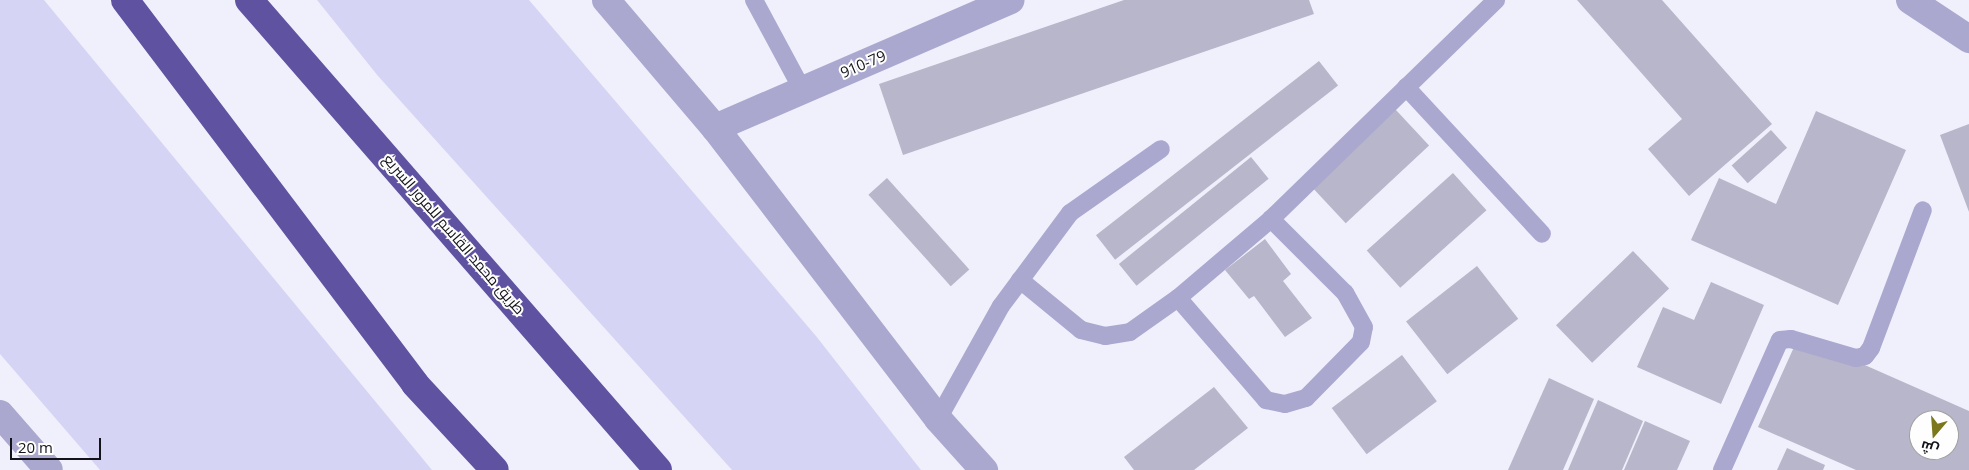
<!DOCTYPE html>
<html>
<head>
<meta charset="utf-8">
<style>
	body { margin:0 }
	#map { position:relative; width:1969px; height:470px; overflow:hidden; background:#f0f0fc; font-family:"Open Sans",Cairo,sans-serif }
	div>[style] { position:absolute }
	.green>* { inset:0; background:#d6d4f4 }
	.building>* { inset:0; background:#b7b6ca; transform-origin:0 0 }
	.lane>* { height:18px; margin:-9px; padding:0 9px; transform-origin:9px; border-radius:9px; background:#aba8cf }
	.street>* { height:28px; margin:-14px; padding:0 14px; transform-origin:14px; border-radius:14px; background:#aba8cf }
	.highway>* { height:28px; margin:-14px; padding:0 14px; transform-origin:14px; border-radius:14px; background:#5f53a1 }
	span { translate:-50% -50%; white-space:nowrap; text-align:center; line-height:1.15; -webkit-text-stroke:4px #fefefe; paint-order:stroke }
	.street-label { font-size:15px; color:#131319 }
	.north { position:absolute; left:1909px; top:410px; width:50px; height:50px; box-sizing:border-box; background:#fefefe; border:1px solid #a0a0a2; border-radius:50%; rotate:198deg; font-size:14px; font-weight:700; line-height:20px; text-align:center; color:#131319 }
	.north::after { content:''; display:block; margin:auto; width:18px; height:22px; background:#7a771d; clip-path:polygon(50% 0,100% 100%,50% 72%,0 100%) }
	.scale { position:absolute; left:10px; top:438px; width:91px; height:22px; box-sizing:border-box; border:2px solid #131319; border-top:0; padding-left:6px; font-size:15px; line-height:18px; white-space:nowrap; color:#131319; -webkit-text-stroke:4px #fefefe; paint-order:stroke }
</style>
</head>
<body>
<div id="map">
	<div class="green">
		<div style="clip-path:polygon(0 0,44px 0,432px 470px,100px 470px,0 354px)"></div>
		<div style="clip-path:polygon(317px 0,529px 0,816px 336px,921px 470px,732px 470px,378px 76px)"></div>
	</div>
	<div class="building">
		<div style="clip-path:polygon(1124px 0,1309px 0,1314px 14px,903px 155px,879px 84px)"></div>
		<div style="clip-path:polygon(1577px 0,1662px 0,1772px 124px,1689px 196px,1648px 149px,1682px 119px)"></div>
		<div style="left:1319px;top:61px;width:31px;height:283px;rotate:52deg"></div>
		<div style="left:1395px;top:109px;width:50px;height:114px;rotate:47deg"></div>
		<div style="clip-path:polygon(1816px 111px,1906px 150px,1838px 305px,1691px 240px,1719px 178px,1776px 204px)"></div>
		<div style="clip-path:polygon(1969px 124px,1969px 212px,1940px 135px)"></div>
		<div style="left:1771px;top:130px;width:24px;height:53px;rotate:48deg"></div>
		<div style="left:1251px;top:157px;width:28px;height:170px;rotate:51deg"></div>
		<div style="left:1453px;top:173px;width:50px;height:116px;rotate:48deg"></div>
		<div style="left:887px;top:178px;width:123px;height:25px;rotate:48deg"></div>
		<div style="clip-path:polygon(1265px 239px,1291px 274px,1283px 281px,1312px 318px,1285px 337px,1254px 296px,1249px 299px,1225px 270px)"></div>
		<div style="left:1633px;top:251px;width:52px;height:107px;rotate:46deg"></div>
		<div style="left:1477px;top:266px;width:67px;height:90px;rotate:52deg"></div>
		<div style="clip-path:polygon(1711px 282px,1764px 305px,1721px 404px,1637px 367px,1663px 307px,1694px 320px)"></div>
		<div style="clip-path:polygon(evenodd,1799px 336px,1969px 411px,1969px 470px,1856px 470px,1758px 427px,1799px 336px,1919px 420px,1949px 420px,1949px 450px,1919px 450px,1919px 420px)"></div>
		<div style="left:1402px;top:355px;width:58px;height:88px;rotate:53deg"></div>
		<div style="clip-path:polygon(1549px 378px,1594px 399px,1563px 470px,1508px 470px)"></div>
		<div style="clip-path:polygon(1214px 387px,1248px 428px,1194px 470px,1134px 470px,1124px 457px)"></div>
		<div style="clip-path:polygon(1598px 400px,1643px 421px,1622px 470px,1568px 470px)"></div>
		<div style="clip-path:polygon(1645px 421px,1690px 441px,1677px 470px,1624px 470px)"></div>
		<div style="clip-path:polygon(1787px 448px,1825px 465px,1823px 470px,1777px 470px)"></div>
	</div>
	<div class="lane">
		<div style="left:754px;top:0;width:103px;rotate:61.7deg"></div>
		<div style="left:1406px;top:87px;width:200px;rotate:47.2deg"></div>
		<div style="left:1020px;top:280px;width:79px;rotate:39.3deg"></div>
		<div style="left:1081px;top:330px;width:25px;rotate:14deg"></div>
		<div style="left:1105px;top:336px;width:25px;rotate:-9deg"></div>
		<div style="left:1130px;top:332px;width:59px;rotate:-35.3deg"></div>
		<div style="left:1178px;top:298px;width:122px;rotate:-40.3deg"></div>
		<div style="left:1271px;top:219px;width:314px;rotate:-44.2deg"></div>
		<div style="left:1178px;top:298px;width:135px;rotate:49.2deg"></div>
		<div style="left:1266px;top:400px;width:19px;rotate:12deg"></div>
		<div style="left:1285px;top:404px;width:22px;rotate:-16deg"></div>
		<div style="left:1306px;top:398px;width:78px;rotate:-45.5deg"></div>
		<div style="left:1361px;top:342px;width:15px;rotate:-79deg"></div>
		<div style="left:1364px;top:327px;width:39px;rotate:-119deg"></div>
		<div style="left:1345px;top:293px;width:105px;rotate:-135deg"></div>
		<div style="left:938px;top:419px;width:129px;rotate:-60.9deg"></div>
		<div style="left:1001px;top:306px;width:116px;rotate:-53.4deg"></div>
		<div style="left:1070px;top:213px;width:111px;rotate:-35.1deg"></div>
		<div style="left:1722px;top:470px;width:142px;rotate:-66deg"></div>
		<div style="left:1780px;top:340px;width:11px;rotate:-5deg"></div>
		<div style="left:1791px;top:339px;width:68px;rotate:16.3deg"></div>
		<div style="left:1856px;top:358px;width:9px;rotate:-13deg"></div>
		<div style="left:1865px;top:356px;width:10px;rotate:-53deg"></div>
		<div style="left:1871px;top:348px;width:147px;rotate:-69.4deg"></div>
	</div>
	<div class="street">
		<div style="left:606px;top:0;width:168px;rotate:49.6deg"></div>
		<div style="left:715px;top:128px;width:367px;rotate:52.5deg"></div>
		<div style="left:938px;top:419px;width:69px;rotate:48deg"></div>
		<div style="left:1910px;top:0;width:71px;rotate:33.5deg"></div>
		<div style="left:715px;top:128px;width:322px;rotate:-23.4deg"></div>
		<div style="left:0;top:414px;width:74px;rotate:48.8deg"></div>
	</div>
	<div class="highway">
		<div style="left:125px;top:0;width:481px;rotate:52.9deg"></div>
		<div style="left:415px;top:384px;width:117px;rotate:47.1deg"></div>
		<div style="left:249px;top:0;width:623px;rotate:48.97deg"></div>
	</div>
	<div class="street-label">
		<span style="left:863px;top:64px;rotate:-23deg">910-79</span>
		<span style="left:454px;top:234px;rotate:49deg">طريق محمد القاسم للمرور السريع</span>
	</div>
	<div class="north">ش</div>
	<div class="scale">20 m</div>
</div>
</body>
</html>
